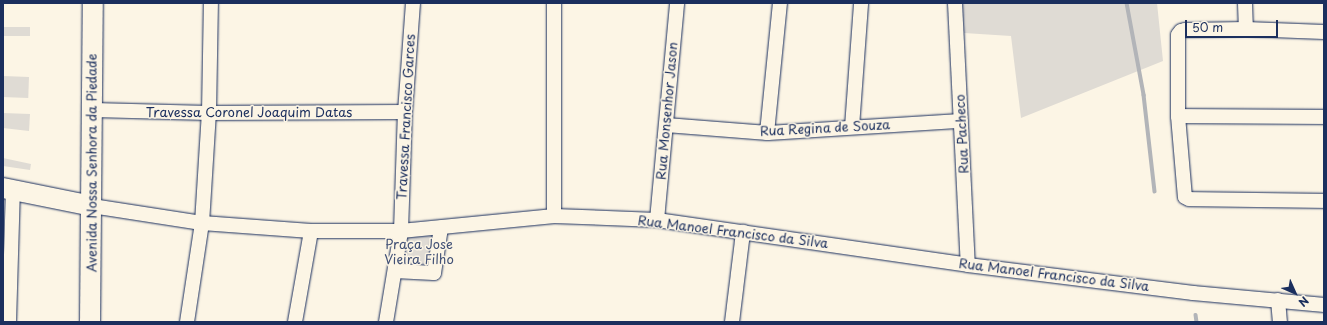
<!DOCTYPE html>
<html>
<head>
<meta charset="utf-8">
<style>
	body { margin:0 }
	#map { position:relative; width:1327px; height:325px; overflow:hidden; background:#fcf5e5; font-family:"Playpen Sans",sans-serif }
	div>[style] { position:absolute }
	.green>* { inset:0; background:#dfdbd4; transform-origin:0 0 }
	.stream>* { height:3.5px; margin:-1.75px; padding:0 1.75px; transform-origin:1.75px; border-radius:1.75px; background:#b2b4b8 }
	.roads { filter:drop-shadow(0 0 1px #1b2f5e) drop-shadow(0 0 1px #1b2f5e) }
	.street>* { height:14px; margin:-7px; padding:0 7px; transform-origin:7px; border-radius:7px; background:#fcf5e5 }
	.secondary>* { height:20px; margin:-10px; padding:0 10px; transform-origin:10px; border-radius:10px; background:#fcf5e5 }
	span { translate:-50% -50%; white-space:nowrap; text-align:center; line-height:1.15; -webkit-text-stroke:3px #fcf5e5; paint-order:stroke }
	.street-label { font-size:13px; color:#1b2f5e }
	.park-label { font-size:13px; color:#425176 }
	.frame { position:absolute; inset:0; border:4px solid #1b2f5e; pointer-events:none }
	.north { position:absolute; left:1275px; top:273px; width:40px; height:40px; -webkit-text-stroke:3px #fcf5e5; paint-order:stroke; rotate:135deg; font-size:11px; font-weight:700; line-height:16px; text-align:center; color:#1b2f5e }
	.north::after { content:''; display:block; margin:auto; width:14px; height:18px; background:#1b2f5e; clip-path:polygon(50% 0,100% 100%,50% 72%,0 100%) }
	.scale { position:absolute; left:1185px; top:20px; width:93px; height:18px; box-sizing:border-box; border:2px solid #1b2f5e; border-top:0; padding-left:5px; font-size:12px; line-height:14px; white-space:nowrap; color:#1b2f5e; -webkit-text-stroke:3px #fcf5e5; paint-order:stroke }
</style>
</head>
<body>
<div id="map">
	<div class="green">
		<div style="clip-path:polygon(962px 3px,1157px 3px,1163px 61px,1021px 118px,1011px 36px,964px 33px)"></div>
		<div style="left:3px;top:27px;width:27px;height:9px"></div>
		<div style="left:3px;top:76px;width:26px;height:21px;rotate:2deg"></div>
		<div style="clip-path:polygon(3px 113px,30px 114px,29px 131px,3px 128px)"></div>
		<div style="clip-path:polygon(3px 158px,31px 164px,30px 170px,3px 166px)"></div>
		<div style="clip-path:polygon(437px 235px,431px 269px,401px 268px,407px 236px)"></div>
	</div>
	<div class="stream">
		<div style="left:1127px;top:3px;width:94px;rotate:79.5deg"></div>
		<div style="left:1144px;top:95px;width:97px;rotate:83.5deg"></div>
		<div style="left:1196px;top:315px;width:7px;rotate:82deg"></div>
	</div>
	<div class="roads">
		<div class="street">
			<div style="left:955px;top:3px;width:262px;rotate:87.2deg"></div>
			<div style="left:1245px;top:3px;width:26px;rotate:88deg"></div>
			<div style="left:1324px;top:32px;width:78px;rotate:-177.8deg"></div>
			<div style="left:1246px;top:29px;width:61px;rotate:179.1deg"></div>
			<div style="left:1185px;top:30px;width:4px;rotate:166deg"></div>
			<div style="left:1181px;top:31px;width:5px;rotate:127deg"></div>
			<div style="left:1178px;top:35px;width:81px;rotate:90deg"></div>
			<div style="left:1178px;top:116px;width:81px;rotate:85.1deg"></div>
			<div style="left:1185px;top:197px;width:4px;rotate:27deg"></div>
			<div style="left:1189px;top:199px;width:135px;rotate:0.8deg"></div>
			<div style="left:93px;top:110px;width:116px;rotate:1.5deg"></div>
			<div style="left:209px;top:113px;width:196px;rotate:-0.3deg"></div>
			<div style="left:1178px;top:116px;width:146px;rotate:0.4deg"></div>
			<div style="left:666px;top:125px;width:102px;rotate:4.5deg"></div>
			<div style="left:768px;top:133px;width:193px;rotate:-3.6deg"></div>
			<div style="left:852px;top:127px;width:124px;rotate:-85.8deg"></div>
			<div style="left:767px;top:133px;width:131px;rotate:-84.3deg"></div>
			<div style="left:92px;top:206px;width:111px;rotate:8.8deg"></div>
			<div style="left:202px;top:223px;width:109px;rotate:4.2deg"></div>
			<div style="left:311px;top:231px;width:90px"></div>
			<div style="left:401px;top:231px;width:154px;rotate:-5.6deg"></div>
			<div style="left:554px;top:216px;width:103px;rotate:2.2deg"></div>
			<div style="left:657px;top:220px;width:314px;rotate:8.2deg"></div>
			<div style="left:968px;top:265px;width:227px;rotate:7.1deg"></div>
			<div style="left:1193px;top:293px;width:132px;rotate:5.2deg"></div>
			<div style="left:554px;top:216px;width:213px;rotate:-90deg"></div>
			<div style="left:657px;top:220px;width:218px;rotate:-84.7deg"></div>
			<div style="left:395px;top:271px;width:39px;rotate:3deg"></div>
			<div style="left:434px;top:273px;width:46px;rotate:-81.2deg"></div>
			<div style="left:1278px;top:300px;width:22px;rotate:85deg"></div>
			<div style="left:9px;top:322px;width:132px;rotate:-88.3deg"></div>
			<div style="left:187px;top:322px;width:100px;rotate:-81.4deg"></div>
			<div style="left:202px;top:223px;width:110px;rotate:-86.4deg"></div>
			<div style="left:209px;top:113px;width:110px;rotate:-89deg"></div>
			<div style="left:295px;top:322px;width:92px;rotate:-80deg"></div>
			<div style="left:386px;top:322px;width:92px;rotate:-80.6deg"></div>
			<div style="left:401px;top:231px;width:119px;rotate:-88.1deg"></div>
			<div style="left:405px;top:112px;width:109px;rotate:-85.8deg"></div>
			<div style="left:732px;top:322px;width:91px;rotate:-83deg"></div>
		</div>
		<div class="secondary">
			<div style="left:3px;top:188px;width:91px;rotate:11.4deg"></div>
			<div style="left:90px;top:322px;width:319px;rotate:-89.5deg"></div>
		</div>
	</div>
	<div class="street-label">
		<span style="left:667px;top:111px;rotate:-85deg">Rua Monsenhor Jason</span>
		<span style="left:249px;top:112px">Travessa Coronel Joaquim Datas</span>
		<span style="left:406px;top:117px;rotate:-87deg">Travessa Francisco Garces</span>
		<span style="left:825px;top:128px;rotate:-3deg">Rua Regina de Souza</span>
		<span style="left:962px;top:134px;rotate:-93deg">Rua Pacheco</span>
		<span style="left:92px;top:163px;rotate:-90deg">Avenida Nossa Senhora da Piedade</span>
		<span style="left:733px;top:232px;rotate:7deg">Rua Manoel Francisco da Silva</span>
		<span style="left:1054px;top:275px;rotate:7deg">Rua Manoel Francisco da Silva</span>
	</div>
	<div class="park-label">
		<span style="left:419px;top:252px">Praça Jose<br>Vieira Filho</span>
	</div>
	<div class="frame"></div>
	<div class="north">N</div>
	<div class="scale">50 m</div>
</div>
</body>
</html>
